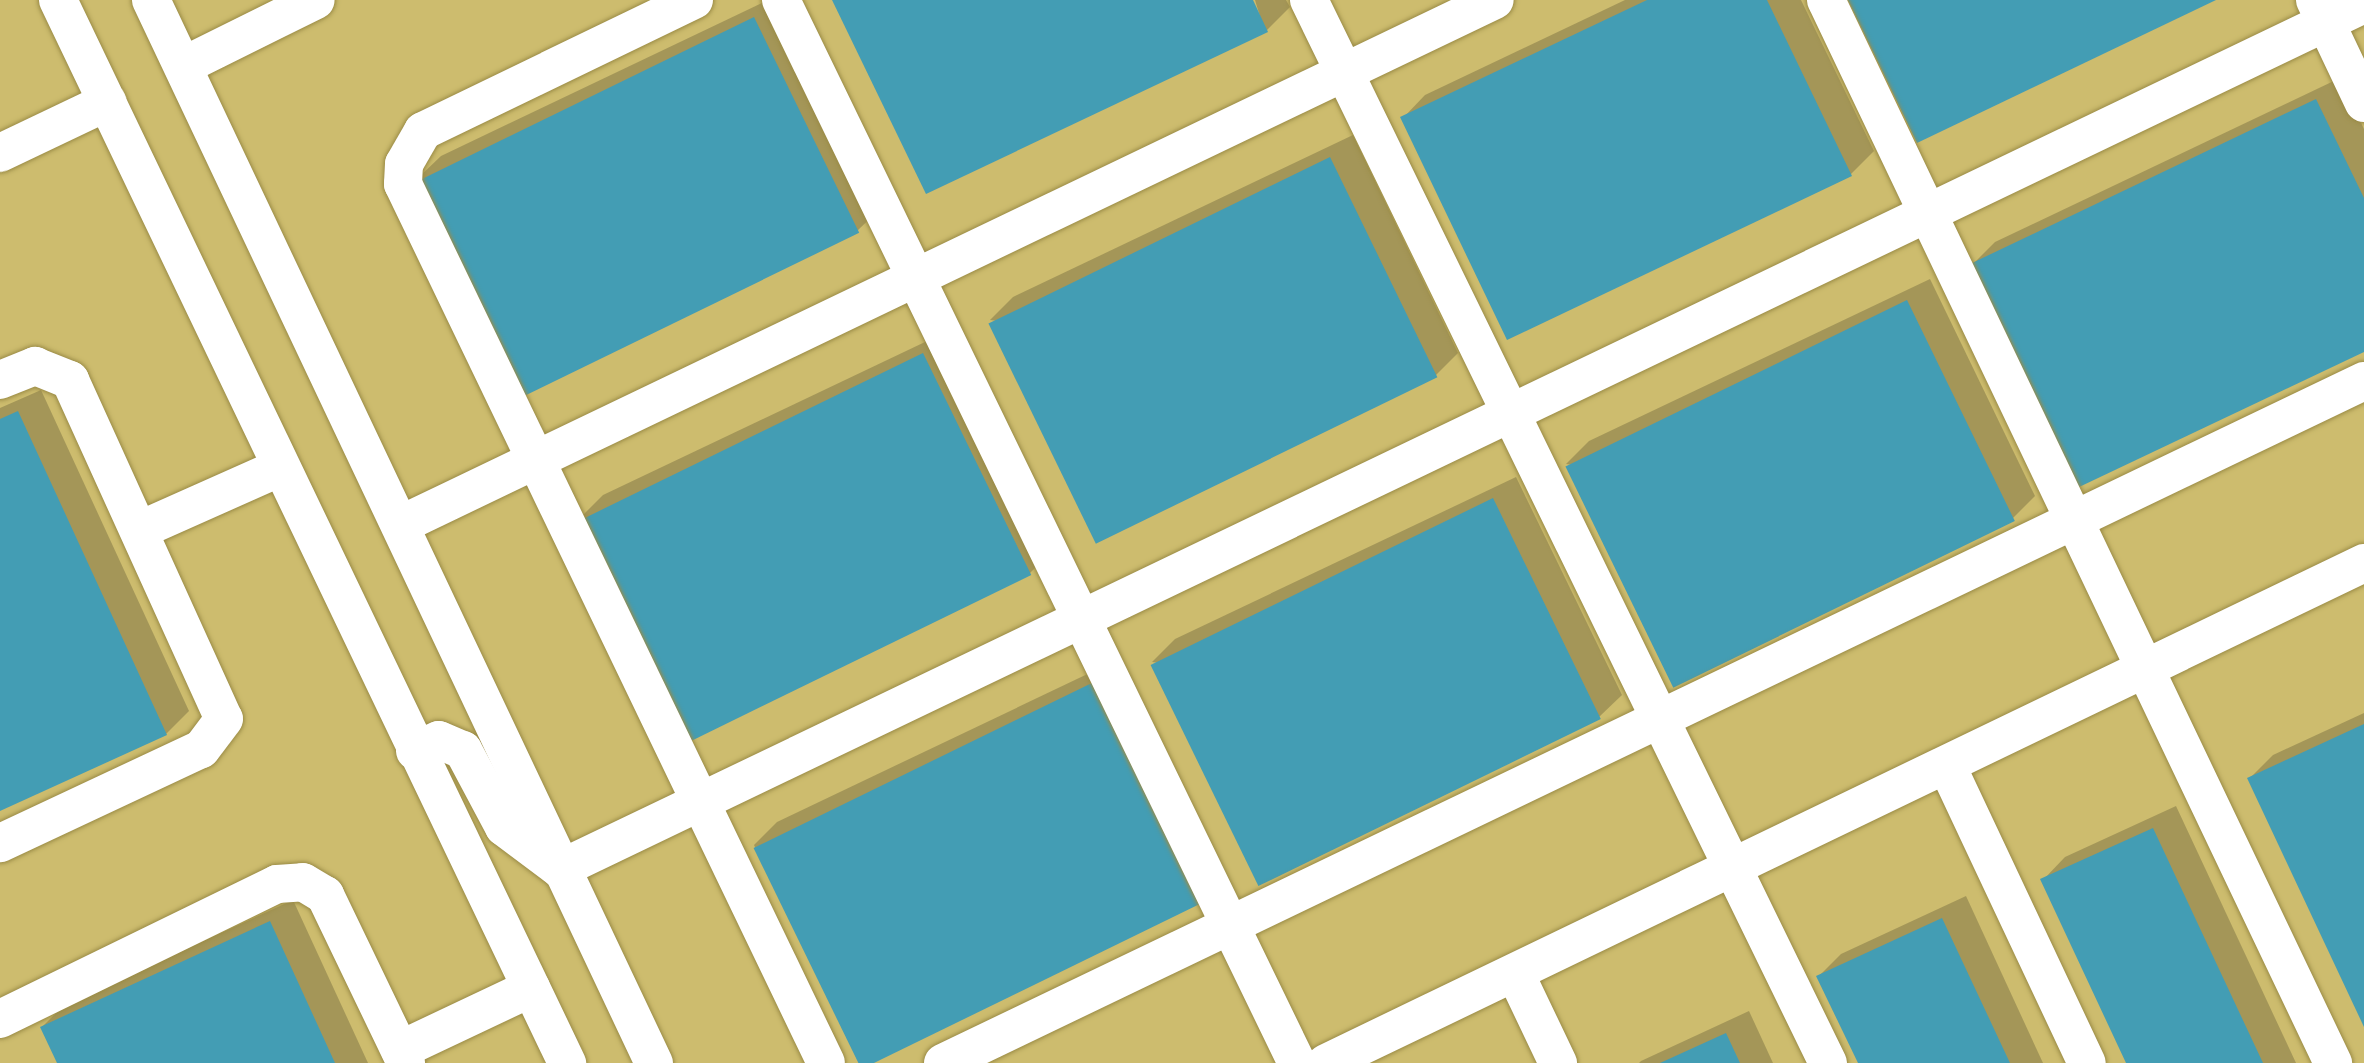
<!DOCTYPE html>
<html>
<head>
<meta charset="utf-8">
<style>
	body { margin:0 }
	#map { position:relative; width:2364px; height:1063px; overflow:hidden; background:#d7c882; font-family:Arial,sans-serif }
	div>[style] { position:absolute }
	.built>* { inset:0; background:#cdbc6e; transform-origin:0 0 }
	.shadow>* { inset:0; background:#0003 }
	.building>* { inset:0; background:#439db4; transform-origin:0 0 }
	.roads { filter:drop-shadow(0 0 2px #9a8b46) drop-shadow(0 0 2px #9a8b46) }
	.minor>* { height:38px; margin:-19px; padding:0 19px; transform-origin:19px; border-radius:19px; background:#fff }
	span { translate:-50% -50%; white-space:nowrap; text-align:center; line-height:1.15; -webkit-text-stroke:6px #d7c882; paint-order:stroke }
</style>
</head>
<body>
<div id="map">
	<div class="built">
		<div style="left:0;top:0;width:2364px;height:1063px"></div>
	</div>
	<div class="shadow">
		<div style="clip-path:polygon(768px 0,880px 209px,857px 231px,418px 178px,441px 156px)"></div>
		<div style="clip-path:polygon(834px 0,1251px 0,1262px 23px,1255px 0,1286px 0,1290px 7px,1267px 30px)"></div>
		<div style="clip-path:polygon(1625px 0,1801px 0,1874px 151px,1851px 174px,1508px 337px,1403px 118px,1425px 95px)"></div>
		<div style="clip-path:polygon(2340px 78px,2364px 129px,2364px 350px,1972px 265px,1995px 242px)"></div>
		<div style="clip-path:polygon(1353px 135px,1458px 353px,1436px 375px,990px 320px,1013px 297px)"></div>
		<div style="clip-path:polygon(1930px 279px,2035px 496px,2012px 519px,1566px 464px,1589px 441px)"></div>
		<div style="clip-path:polygon(946px 332px,1052px 551px,1029px 574px,686px 737px,580px 518px,603px 495px)"></div>
		<div style="clip-path:polygon(41px 390px,189px 711px,166px 734px,0 809px,0 408px)"></div>
		<div style="clip-path:polygon(1516px 477px,1622px 695px,1599px 717px,1152px 662px,1175px 639px)"></div>
		<div style="clip-path:polygon(1119px 659px,1202px 901px,859px 1063px,754px 845px,777px 822px)"></div>
		<div style="clip-path:polygon(2364px 713px,2364px 1023px,2250px 778px,2273px 755px)"></div>
		<div style="clip-path:polygon(2176px 806px,2296px 1063px,2128px 1063px,2043px 880px,2065px 857px)"></div>
		<div style="clip-path:polygon(1966px 896px,2043px 1063px,1860px 1063px,1818px 977px,1841px 954px)"></div>
		<div style="clip-path:polygon(293px 900px,368px 1063px,59px 1063px,42px 1027px,65px 1004px)"></div>
		<div style="clip-path:polygon(1749px 1011px,1773px 1063px,1639px 1063px,1641px 1061px)"></div>
	</div>
	<div class="building">
		<div style="clip-path:polygon(832px 0,1253px 0,1268px 32px,926px 194px)"></div>
		<div style="clip-path:polygon(1647px 0,1767px 0,1852px 176px,1507px 340px,1400px 117px)"></div>
		<div style="clip-path:polygon(1848px 0,2216px 0,1917px 143px)"></div>
		<div style="left:754px;top:17px;width:240px;height:375px;rotate:64deg"></div>
		<div style="clip-path:polygon(2316px 99px,2364px 198px,2364px 352px,2077px 488px,1970px 264px)"></div>
		<div style="left:1330px;top:157px;width:245px;height:380px;rotate:64deg"></div>
		<div style="left:1907px;top:300px;width:246px;height:380px;rotate:64deg"></div>
		<div style="left:923px;top:353px;width:247px;height:383px;rotate:64deg"></div>
		<div style="clip-path:polygon(18px 411px,167px 735px,0 811px,0 419px)"></div>
		<div style="left:1493px;top:498px;width:246px;height:381px;rotate:64deg"></div>
		<div style="left:1096px;top:681px;width:246px;height:381px;rotate:64deg"></div>
		<div style="clip-path:polygon(2364px 724px,2364px 1027px,2247px 778px)"></div>
		<div style="clip-path:polygon(2153px 828px,2263px 1063px,2126px 1063px,2040px 879px)"></div>
		<div style="clip-path:polygon(1942px 918px,2010px 1063px,1858px 1063px,1816px 976px)"></div>
		<div style="clip-path:polygon(270px 921px,335px 1063px,57px 1063px,40px 1027px)"></div>
		<div style="clip-path:polygon(1726px 1033px,1740px 1063px,1660px 1063px)"></div>
	</div>
	<div class="roads">
		<div class="minor">
			<div style="left:58px;top:0;width:1179px;rotate:64.41deg"></div>
			<div style="left:151px;top:0;width:1176px;rotate:64.68deg"></div>
			<div style="left:694px;top:0;width:301px;rotate:154.2deg"></div>
			<div style="left:423px;top:131px;width:38px;rotate:120deg"></div>
			<div style="left:404px;top:164px;width:20px;rotate:93deg"></div>
			<div style="left:403px;top:184px;width:975px;rotate:64.3deg"></div>
			<div style="left:781px;top:0;width:1182px;rotate:64.11deg"></div>
			<div style="left:1309px;top:0;width:1183px;rotate:63.98deg"></div>
			<div style="left:1826px;top:0;width:1178px;rotate:64.5deg"></div>
			<div style="left:2315px;top:0;width:114px;rotate:64.6deg"></div>
			<div style="left:183px;top:66px;width:148px;rotate:-26.4deg"></div>
			<div style="left:0;top:153px;width:119px;rotate:-25.5deg"></div>
			<div style="left:0;top:380px;width:38px;rotate:-22deg"></div>
			<div style="left:35px;top:366px;width:38px;rotate:22deg"></div>
			<div style="left:70px;top:380px;width:372px;rotate:65.6deg"></div>
			<div style="left:224px;top:719px;width:38px;rotate:127deg"></div>
			<div style="left:201px;top:749px;width:222px;rotate:154.9deg"></div>
			<div style="left:400px;top:525px;width:1214px;rotate:-25.62deg"></div>
			<div style="left:142px;top:529px;width:150px;rotate:-24deg"></div>
			<div style="left:415px;top:751px;width:26px;rotate:-25deg"></div>
			<div style="left:439px;top:740px;width:26px;rotate:23deg"></div>
			<div style="left:463px;top:750px;width:87px;rotate:62deg"></div>
			<div style="left:504px;top:827px;width:70px;rotate:36.9deg"></div>
			<div style="left:560px;top:869px;width:2001px;rotate:-25.62deg"></div>
			<div style="left:1947px;top:766px;width:328px;rotate:64.8deg"></div>
			<div style="left:1515px;top:973px;width:100px;rotate:64.5deg"></div>
			<div style="left:0;top:1019px;width:308px;rotate:-26deg"></div>
			<div style="left:277px;top:884px;width:26px;rotate:-4deg"></div>
			<div style="left:303px;top:882px;width:26px;rotate:31deg"></div>
			<div style="left:325px;top:895px;width:187px;rotate:64.3deg"></div>
			<div style="left:400px;top:1050px;width:145px;rotate:-25.3deg"></div>
			<div style="left:943px;top:1063px;width:1576px;rotate:-25.64deg"></div>
			<div style="left:1326px;top:1063px;width:1152px;rotate:-25.72deg"></div>
		</div>
	</div>
</div>
</body>
</html>
